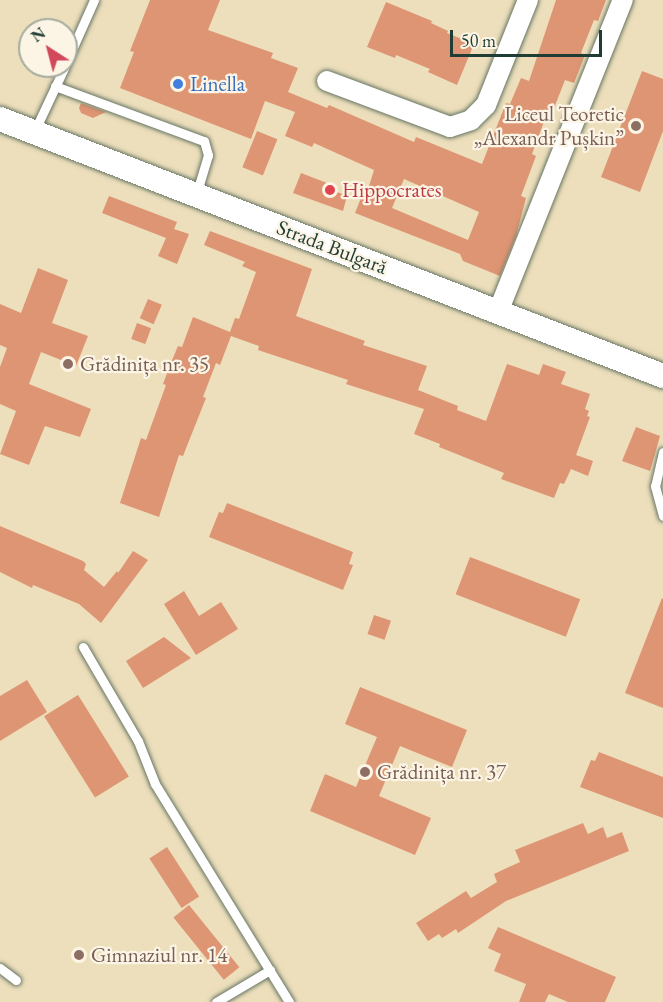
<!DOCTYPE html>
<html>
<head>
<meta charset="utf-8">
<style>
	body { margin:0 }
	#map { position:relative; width:663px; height:1002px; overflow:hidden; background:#eddfbc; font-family:"EB Garamond",serif }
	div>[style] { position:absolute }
	.building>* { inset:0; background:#de9573; transform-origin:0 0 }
	.roads { filter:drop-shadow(0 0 2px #677664) drop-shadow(0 0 2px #677664) }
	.service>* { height:9px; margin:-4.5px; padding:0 4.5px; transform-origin:4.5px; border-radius:4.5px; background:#fff }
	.minor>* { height:20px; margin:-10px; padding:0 10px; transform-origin:10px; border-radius:10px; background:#fff }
	.tertiary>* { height:24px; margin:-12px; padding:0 12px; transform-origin:12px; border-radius:12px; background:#fff }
	.dots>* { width:16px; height:16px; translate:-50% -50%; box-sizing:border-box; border:3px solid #fcf5e5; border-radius:50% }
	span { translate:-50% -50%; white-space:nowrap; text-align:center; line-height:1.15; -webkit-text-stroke:4.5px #fcf5e5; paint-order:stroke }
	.shop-label { font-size:21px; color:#366cbe }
	.left { translate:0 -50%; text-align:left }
	.education-label { font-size:21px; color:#785e54 }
	.right { translate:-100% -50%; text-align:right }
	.health-label { font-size:21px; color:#be3a42 }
	.street-label { font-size:21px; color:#1f3d34 }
	.north { position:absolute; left:18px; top:18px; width:60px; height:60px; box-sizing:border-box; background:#fcf5e5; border:2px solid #a4ab9e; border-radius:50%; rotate:324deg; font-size:16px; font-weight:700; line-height:24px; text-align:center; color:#1f3d34 }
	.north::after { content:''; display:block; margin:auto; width:21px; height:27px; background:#d1495b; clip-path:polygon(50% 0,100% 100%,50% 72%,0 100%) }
	.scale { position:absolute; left:450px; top:30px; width:152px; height:27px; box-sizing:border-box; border:3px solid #1f3d34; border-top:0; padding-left:8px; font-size:18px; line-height:21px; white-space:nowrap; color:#1f3d34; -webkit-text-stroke:4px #fcf5e5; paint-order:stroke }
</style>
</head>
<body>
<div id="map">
	<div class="building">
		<div style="clip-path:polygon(evenodd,150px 0,220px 0,208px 30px,273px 53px,271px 58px,298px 68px,288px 92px,327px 108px,329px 105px,414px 142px,416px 137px,482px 164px,506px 103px,510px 104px,521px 78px,529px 81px,556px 0,606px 0,598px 21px,594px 20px,581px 53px,585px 55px,574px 83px,565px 80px,549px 121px,545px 119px,532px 154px,536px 156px,521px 196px,526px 198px,516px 236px,500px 276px,463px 261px,460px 254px,355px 213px,361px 198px,365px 199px,374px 170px,314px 143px,312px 147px,285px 136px,295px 112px,265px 101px,251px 139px,120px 88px,134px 52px,130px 51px,150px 0,404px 179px,479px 212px,468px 240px,392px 208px,404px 179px)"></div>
		<div style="clip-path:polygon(386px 2px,432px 21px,431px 23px,448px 31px,447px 33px,474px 44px,457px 85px,428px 72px,430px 69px,396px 55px,395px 58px,367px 47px)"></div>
		<div style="clip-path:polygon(642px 71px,663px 79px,663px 131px,640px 192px,601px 177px)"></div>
		<div style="clip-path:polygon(81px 103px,106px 112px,93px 118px,81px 113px,79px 108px)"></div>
		<div style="left:257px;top:131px;width:22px;height:39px;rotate:22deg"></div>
		<div style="clip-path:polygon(301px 173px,327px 183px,325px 187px,347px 196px,343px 211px,293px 193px)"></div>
		<div style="clip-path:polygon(109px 196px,177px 222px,174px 229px,189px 234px,177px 264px,158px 256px,166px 238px,102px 213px)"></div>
		<div style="clip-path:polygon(210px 231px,312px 269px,296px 316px,365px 341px,363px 345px,427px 366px,418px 390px,458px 406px,457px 410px,486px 421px,507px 364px,539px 375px,543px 364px,566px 372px,561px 384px,590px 394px,585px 409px,589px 411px,587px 416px,590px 417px,576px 455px,593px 461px,588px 476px,571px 469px,564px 484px,560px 483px,554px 498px,501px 479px,504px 473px,439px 447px,440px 444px,414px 434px,424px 409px,346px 384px,348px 380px,258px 350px,259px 346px,231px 336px,220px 365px,216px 363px,203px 397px,206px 398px,183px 456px,179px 455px,159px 517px,120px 503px,141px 438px,146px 440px,166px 385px,163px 384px,170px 365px,178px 346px,182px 347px,193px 317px,230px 332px,235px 318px,239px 319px,256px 272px,242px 266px,245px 262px,204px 245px)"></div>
		<div style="clip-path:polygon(38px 268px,68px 280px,52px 323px,88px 336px,76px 366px,41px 352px,29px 384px,91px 409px,80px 437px,45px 426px,29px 465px,0 454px,16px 411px,0 404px,0 367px,7px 348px,0 345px,0 304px,21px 313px)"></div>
		<div style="left:148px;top:299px;width:15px;height:21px;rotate:23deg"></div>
		<div style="left:137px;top:323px;width:15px;height:17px;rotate:20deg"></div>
		<div style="clip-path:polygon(636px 427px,660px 436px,650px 471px,622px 461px)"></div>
		<div style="clip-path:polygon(227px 503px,353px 552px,349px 564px,353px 565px,343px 590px,209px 537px,219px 512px,223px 513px)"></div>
		<div style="clip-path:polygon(0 526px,83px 561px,86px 564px,84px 570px,104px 587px,117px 571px,118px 573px,133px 551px,148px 560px,101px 623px,79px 604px,33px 585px,32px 588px,0 572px)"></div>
		<div style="left:470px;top:557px;width:118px;height:40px;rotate:21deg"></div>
		<div style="clip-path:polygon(184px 591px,199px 616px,221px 602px,238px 629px,196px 655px,164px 604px)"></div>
		<div style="clip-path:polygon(662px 598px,663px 599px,663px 708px,625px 693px)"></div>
		<div style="left:374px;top:615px;width:18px;height:20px;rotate:19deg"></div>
		<div style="clip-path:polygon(164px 637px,191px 658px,143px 688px,126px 661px)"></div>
		<div style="clip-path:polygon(27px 680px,47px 712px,0 741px,0 696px)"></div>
		<div style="clip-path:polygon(360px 687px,467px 730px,452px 767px,400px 746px,379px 796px,431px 818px,415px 855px,310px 811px,325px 774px,356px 787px,377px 737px,345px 724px)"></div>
		<div style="left:78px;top:695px;width:96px;height:40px;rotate:58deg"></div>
		<div style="clip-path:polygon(599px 752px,663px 777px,663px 818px,580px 787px,591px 760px,595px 761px)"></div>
		<div style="clip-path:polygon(583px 823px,588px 834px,603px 827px,607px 838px,622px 832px,629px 851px,506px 901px,458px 933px,456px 929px,442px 938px,439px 934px,428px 941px,416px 923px,466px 891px,471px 898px,497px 882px,494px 874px,520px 862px,515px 850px)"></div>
		<div style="left:167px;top:847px;width:59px;height:21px;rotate:57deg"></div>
		<div style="left:189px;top:905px;width:80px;height:20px;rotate:51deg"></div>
		<div style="clip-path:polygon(498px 927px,616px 977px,605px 1002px,568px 1002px,549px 994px,545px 1002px,519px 1002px,526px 984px,494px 971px,501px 954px,488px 948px)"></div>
	</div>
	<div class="roads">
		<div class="service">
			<div style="left:66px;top:63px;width:69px;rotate:-66deg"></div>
			<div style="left:55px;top:86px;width:159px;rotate:20.3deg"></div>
			<div style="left:204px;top:141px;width:15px;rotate:74deg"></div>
			<div style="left:208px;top:155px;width:42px;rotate:106.7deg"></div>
			<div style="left:34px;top:132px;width:73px;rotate:-64.8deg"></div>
			<div style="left:663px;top:452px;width:35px;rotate:103deg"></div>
			<div style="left:655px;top:486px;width:31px;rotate:75deg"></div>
			<div style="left:83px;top:647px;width:109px;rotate:59.7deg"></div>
			<div style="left:138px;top:741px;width:46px;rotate:68.4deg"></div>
			<div style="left:155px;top:784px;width:256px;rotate:58.4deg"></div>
			<div style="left:0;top:968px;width:20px;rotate:37deg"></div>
			<div style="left:216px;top:1002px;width:63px;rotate:-30.7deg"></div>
		</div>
		<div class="minor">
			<div style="left:327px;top:81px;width:131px;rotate:20.5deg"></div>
			<div style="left:450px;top:127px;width:22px;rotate:-18deg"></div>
			<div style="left:471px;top:120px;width:21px;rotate:-45deg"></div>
			<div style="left:486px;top:105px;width:113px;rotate:-68.2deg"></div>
			<div style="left:498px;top:312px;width:336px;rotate:-68.2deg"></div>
		</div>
		<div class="tertiary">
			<div style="left:0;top:119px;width:711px;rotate:21.19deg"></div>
		</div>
	</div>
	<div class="dots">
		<div style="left:178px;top:84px;background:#3f7fe0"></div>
		<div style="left:636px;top:126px;background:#8d6e63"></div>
		<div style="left:330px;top:190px;background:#e0444e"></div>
		<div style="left:68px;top:364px;background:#8d6e63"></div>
		<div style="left:365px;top:772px;background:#8d6e63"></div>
		<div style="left:79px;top:955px;background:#8d6e63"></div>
	</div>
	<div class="shop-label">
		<span class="left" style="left:190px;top:84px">Linella</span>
	</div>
	<div class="education-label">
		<span class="right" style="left:624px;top:126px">Liceul Teoretic<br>„Alexandr Pușkin”</span>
		<span class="left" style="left:80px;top:364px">Grădinița nr. 35</span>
		<span class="left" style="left:377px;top:772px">Grădinița nr. 37</span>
		<span class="left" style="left:91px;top:955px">Gimnaziul nr. 14</span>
	</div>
	<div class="health-label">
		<span class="left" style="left:342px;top:190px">Hippocrates</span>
	</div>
	<div class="street-label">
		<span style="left:332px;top:247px;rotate:21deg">Strada Bulgară</span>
	</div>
	<div class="north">N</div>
	<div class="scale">50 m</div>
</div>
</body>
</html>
